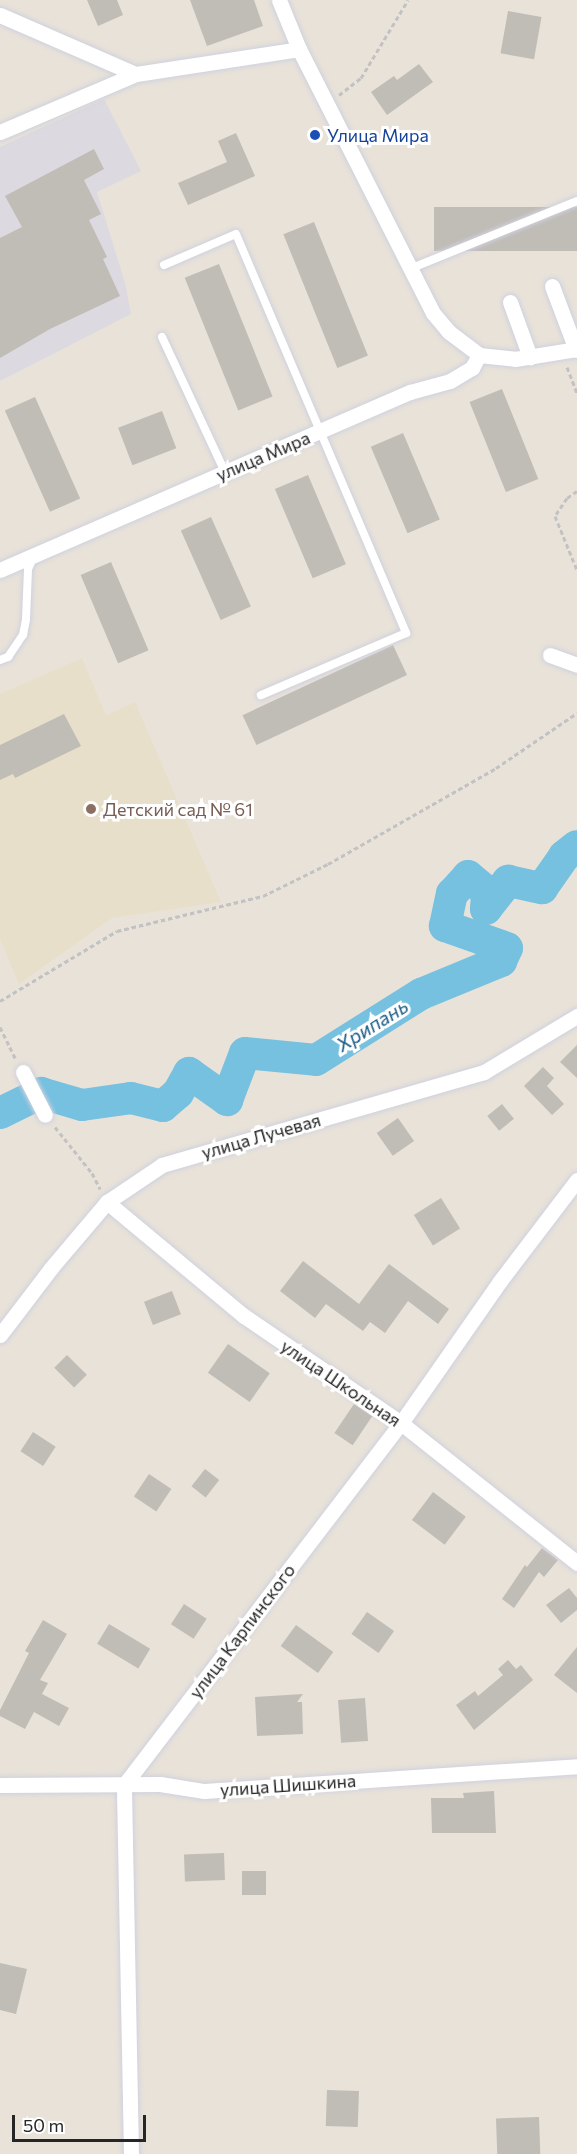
<!DOCTYPE html>
<html>
<head>
<meta charset="utf-8">
<style>
	body { margin:0 }
	#map { position:relative; width:577px; height:2154px; overflow:hidden; background:#e8e2d9; font-family:Commissioner,sans-serif }
	div>[style] { position:absolute }
	.industrial>* { inset:0; background:#dcd9e0 }
	.education>* { inset:0; background:#e8dfca }
	.river>* { height:32px; margin:-16px; padding:0 16px; transform-origin:16px; border-radius:16px; background:#76c0e0 }
	.building>* { inset:0; background:#c0bcb6; transform-origin:0 0 }
	.path>* { height:3px; margin-top:-1.5px; transform-origin:0; background:repeating-linear-gradient(90deg,#c2c2c2 0 4.5px,transparent 0 7.5px) }
	.roads { filter:drop-shadow(0 0 2px #cfd1de) drop-shadow(0 0 2px #cfd1de) }
	.lane>* { height:8px; margin:-4px; padding:0 4px; transform-origin:4px; border-radius:4px; background:#fff }
	.street>* { height:15px; margin:-7.5px; padding:0 7.5px; transform-origin:7.5px; border-radius:7.5px; background:#fff }
	.dots>* { width:16px; height:16px; translate:-50% -50%; box-sizing:border-box; border:3px solid #fff; border-radius:50% }
	span { translate:-50% -50%; white-space:nowrap; text-align:center; line-height:1.15; -webkit-text-stroke:6px #fff; paint-order:stroke }
	.transit-label { font-size:18px; color:#164399 }
	.left { translate:0 -50%; text-align:left }
	.street-label { font-size:18px; color:#262626 }
	.education-label { font-size:18px; color:#785e54 }
	.water-label { font-size:20px; color:#1b5d86; font-style:italic }
	.scale { position:absolute; left:12px; top:2115px; width:134px; height:27px; box-sizing:border-box; border:3px solid #262626; border-top:0; padding-left:8px; font-size:18px; line-height:21px; white-space:nowrap; color:#262626; -webkit-text-stroke:4px #fff; paint-order:stroke }
</style>
</head>
<body>
<div id="map">
	<div class="industrial">
		<div style="clip-path:polygon(104px 99px,141px 171px,97px 192px,125px 283px,131px 314px,0 381px,0 147px)"></div>
	</div>
	<div class="education">
		<div style="clip-path:polygon(82px 658px,106px 716px,135px 702px,221px 902px,112px 918px,19px 984px,0 939px,0 694px)"></div>
	</div>
	<div class="river">
		<div style="left:0;top:1113px;width:46px;rotate:-26deg"></div>
		<div style="left:41px;top:1093px;width:43px;rotate:16.3deg"></div>
		<div style="left:82px;top:1105px;width:49px;rotate:-8.1deg"></div>
		<div style="left:131px;top:1098px;width:33px;rotate:14deg"></div>
		<div style="left:163px;top:1106px;width:20px;rotate:-41deg"></div>
		<div style="left:178px;top:1093px;width:23px;rotate:-61deg"></div>
		<div style="left:189px;top:1073px;width:47px;rotate:35.4deg"></div>
		<div style="left:227px;top:1100px;width:50px;rotate:-69deg"></div>
		<div style="left:245px;top:1053px;width:71px;rotate:5.6deg"></div>
		<div style="left:316px;top:1060px;width:124px;rotate:-32.2deg"></div>
		<div style="left:421px;top:994px;width:87px;rotate:-22.4deg"></div>
		<div style="left:501px;top:961px;width:14px;rotate:-65deg"></div>
		<div style="left:507px;top:948px;width:66px;rotate:-160.5deg"></div>
		<div style="left:445px;top:926px;width:33px;rotate:-78deg"></div>
		<div style="left:452px;top:894px;width:24px;rotate:-48deg"></div>
		<div style="left:468px;top:876px;width:25px;rotate:40deg"></div>
		<div style="left:487px;top:892px;width:17px;rotate:93deg"></div>
		<div style="left:486px;top:909px;width:36px;rotate:-52deg"></div>
		<div style="left:508px;top:881px;width:35px;rotate:12deg"></div>
		<div style="left:542px;top:888px;width:39px;rotate:-55deg"></div>
		<div style="left:564px;top:856px;width:16px;rotate:-38deg"></div>
	</div>
	<div class="building">
		<div style="clip-path:polygon(87px 0,117px 0,123px 15px,98px 26px)"></div>
		<div style="clip-path:polygon(190px 0,254px 0,263px 26px,207px 46px)"></div>
		<div style="left:508px;top:11px;width:34px;height:43px;rotate:10deg"></div>
		<div style="clip-path:polygon(419px 64px,433px 82px,387px 115px,371px 92px,394px 76px,397px 80px)"></div>
		<div style="clip-path:polygon(236px 133px,255px 176px,188px 205px,178px 183px,227px 162px,218px 141px)"></div>
		<div style="clip-path:polygon(94px 149px,104px 169px,84px 180px,101px 214px,89px 220px,107px 257px,103px 259px,120px 296px,50px 329px,0 358px,0 238px,22px 227px,5px 196px)"></div>
		<div style="left:577px;top:207px;width:44px;height:143px;rotate:90deg"></div>
		<div style="left:314px;top:222px;width:144px;height:33px;rotate:68deg"></div>
		<div style="left:219px;top:264px;width:143px;height:37px;rotate:68deg"></div>
		<div style="left:502px;top:389px;width:97px;height:35px;rotate:68deg"></div>
		<div style="left:35px;top:397px;width:111px;height:33px;rotate:66deg"></div>
		<div style="left:162px;top:411px;width:40px;height:47px;rotate:69deg"></div>
		<div style="left:403px;top:433px;width:94px;height:35px;rotate:67deg"></div>
		<div style="left:308px;top:475px;width:97px;height:36px;rotate:67deg"></div>
		<div style="left:211px;top:517px;width:98px;height:33px;rotate:66deg"></div>
		<div style="left:111px;top:562px;width:96px;height:33px;rotate:67deg"></div>
		<div style="left:393px;top:645px;width:33px;height:166px;rotate:65deg"></div>
		<div style="clip-path:polygon(64px 714px,81px 746px,15px 778px,13px 774px,0 780px,0 745px)"></div>
		<div style="clip-path:polygon(577px 1045px,577px 1078px,560px 1062px)"></div>
		<div style="clip-path:polygon(543px 1067px,554px 1078px,547px 1086px,564px 1104px,552px 1115px,524px 1086px)"></div>
		<div style="left:502px;top:1104px;width:19px;height:19px;rotate:51deg"></div>
		<div style="left:398px;top:1118px;width:28px;height:26px;rotate:55deg"></div>
		<div style="left:441px;top:1198px;width:36px;height:32px;rotate:58deg"></div>
		<div style="clip-path:polygon(303px 1261px,359px 1304px,389px 1264px,449px 1309px,438px 1324px,408px 1301px,385px 1333px,370px 1322px,363px 1331px,326px 1304px,315px 1318px,280px 1291px)"></div>
		<div style="left:172px;top:1291px;width:25px;height:30px;rotate:69deg"></div>
		<div style="left:228px;top:1344px;width:51px;height:35px;rotate:35deg"></div>
		<div style="left:67px;top:1355px;width:28px;height:18px;rotate:45deg"></div>
		<div style="left:354px;top:1404px;width:22px;height:35px;rotate:34deg"></div>
		<div style="left:33px;top:1432px;width:27px;height:23px;rotate:33deg"></div>
		<div style="left:205px;top:1469px;width:18px;height:22px;rotate:38deg"></div>
		<div style="left:149px;top:1474px;width:27px;height:27px;rotate:34deg"></div>
		<div style="left:433px;top:1492px;width:41px;height:35px;rotate:37deg"></div>
		<div style="clip-path:polygon(542px 1548px,558px 1560px,544px 1577px,539px 1572px,514px 1608px,502px 1599px,525px 1565px,527px 1567px)"></div>
		<div style="clip-path:polygon(569px 1588px,577px 1598px,577px 1610px,561px 1623px,546px 1605px)"></div>
		<div style="left:184px;top:1604px;width:27px;height:24px;rotate:33deg"></div>
		<div style="left:367px;top:1612px;width:33px;height:27px;rotate:35deg"></div>
		<div style="clip-path:polygon(43px 1620px,67px 1634px,40px 1680px,48px 1683px,42px 1694px,69px 1708px,59px 1726px,34px 1712px,25px 1729px,0 1716px,0 1710px,29px 1653px,25px 1651px)"></div>
		<div style="left:109px;top:1624px;width:48px;height:23px;rotate:31deg"></div>
		<div style="left:296px;top:1625px;width:46px;height:26px;rotate:36deg"></div>
		<div style="clip-path:polygon(577px 1647px,577px 1693px,554px 1675px)"></div>
		<div style="clip-path:polygon(508px 1660px,516px 1669px,521px 1665px,533px 1680px,474px 1730px,456px 1705px,475px 1691px,478px 1696px,503px 1675px,498px 1669px)"></div>
		<div style="clip-path:polygon(303px 1694px,297px 1702px,302px 1702px,303px 1734px,257px 1736px,255px 1697px)"></div>
		<div style="left:365px;top:1698px;width:43px;height:27px;rotate:86deg"></div>
		<div style="clip-path:polygon(494px 1791px,496px 1833px,432px 1833px,431px 1798px,464px 1798px,463px 1793px)"></div>
		<div style="left:224px;top:1853px;width:27px;height:40px;rotate:88deg"></div>
		<div style="left:242px;top:1871px;width:24px;height:24px"></div>
		<div style="clip-path:polygon(0 1963px,27px 1969px,16px 2014px,0 2010px)"></div>
		<div style="left:327px;top:2090px;width:32px;height:36px;rotate:2deg"></div>
		<div style="left:539px;top:2117px;width:37px;height:43px;rotate:88deg"></div>
	</div>
	<div class="path">
		<div style="left:339px;top:95px;width:28px;rotate:-38deg"></div>
		<div style="left:361px;top:78px;width:91px;rotate:-58.9deg"></div>
		<div style="left:567px;top:367px;width:28px;rotate:69deg"></div>
		<div style="left:577px;top:491px;width:12px;rotate:145deg"></div>
		<div style="left:567px;top:498px;width:22px;rotate:124deg"></div>
		<div style="left:555px;top:516px;width:58px;rotate:67.8deg"></div>
		<div style="left:0;top:1001px;width:136px;rotate:-30.9deg"></div>
		<div style="left:117px;top:931px;width:150px;rotate:-13.5deg"></div>
		<div style="left:263px;top:896px;width:72px;rotate:-26.2deg"></div>
		<div style="left:328px;top:864px;width:193px;rotate:-29.7deg"></div>
		<div style="left:496px;top:768px;width:98px;rotate:-34.2deg"></div>
		<div style="left:0;top:1027px;width:37px;rotate:64deg"></div>
		<div style="left:55px;top:1127px;width:59px;rotate:51.2deg"></div>
		<div style="left:92px;top:1173px;width:18px;rotate:63deg"></div>
	</div>
	<div class="roads">
		<div class="lane">
			<div style="left:164px;top:265px;width:78px;rotate:-23.3deg"></div>
			<div style="left:236px;top:234px;width:434px;rotate:66.9deg"></div>
			<div style="left:406px;top:633px;width:158px;rotate:156.8deg"></div>
			<div style="left:412px;top:268px;width:178px;rotate:-22.1deg"></div>
			<div style="left:162px;top:337px;width:149px;rotate:65deg"></div>
			<div style="left:0;top:660px;width:9px;rotate:-21deg"></div>
			<div style="left:8px;top:657px;width:27px;rotate:-56deg"></div>
			<div style="left:23px;top:635px;width:16px;rotate:-79deg"></div>
			<div style="left:26px;top:619px;width:50px;rotate:-87.7deg"></div>
			<div style="left:28px;top:569px;width:14px;rotate:-65deg"></div>
		</div>
		<div class="street">
			<div style="left:279px;top:0;width:53px;rotate:67.8deg"></div>
			<div style="left:299px;top:49px;width:296px;rotate:63.1deg"></div>
			<div style="left:433px;top:313px;width:25px;rotate:50deg"></div>
			<div style="left:449px;top:332px;width:38px;rotate:37deg"></div>
			<div style="left:479px;top:355px;width:36px;rotate:6deg"></div>
			<div style="left:515px;top:359px;width:63px;rotate:-9.2deg"></div>
			<div style="left:0;top:15px;width:148px;rotate:23.5deg"></div>
			<div style="left:136px;top:74px;width:165px;rotate:-8.7deg"></div>
			<div style="left:0;top:132px;width:148px;rotate:-23.1deg"></div>
			<div style="left:552px;top:286px;width:68px;rotate:69.4deg"></div>
			<div style="left:510px;top:302px;width:59px;rotate:70deg"></div>
			<div style="left:0;top:570px;width:447px;rotate:-23.5deg"></div>
			<div style="left:410px;top:392px;width:41px;rotate:-15.4deg"></div>
			<div style="left:450px;top:381px;width:26px;rotate:-31deg"></div>
			<div style="left:472px;top:368px;width:15px;rotate:-62deg"></div>
			<div style="left:550px;top:655px;width:29px;rotate:20deg"></div>
			<div style="left:23px;top:1072px;width:48px;rotate:62.9deg"></div>
			<div style="left:107px;top:1202px;width:178px;rotate:39.8deg"></div>
			<div style="left:244px;top:1316px;width:190px;rotate:34.3deg"></div>
			<div style="left:401px;top:1423px;width:225px;rotate:38.5deg"></div>
			<div style="left:0;top:1335px;width:84px;rotate:-52.7deg"></div>
			<div style="left:51px;top:1268px;width:87px;rotate:-49.7deg"></div>
			<div style="left:107px;top:1202px;width:66px;rotate:-33.9deg"></div>
			<div style="left:162px;top:1165px;width:335px;rotate:-16.1deg"></div>
			<div style="left:484px;top:1072px;width:109px;rotate:-31.1deg"></div>
			<div style="left:0;top:1785px;width:160px;rotate:-0.4deg"></div>
			<div style="left:160px;top:1784px;width:45px;rotate:9deg"></div>
			<div style="left:204px;top:1791px;width:374px;rotate:-3.8deg"></div>
			<div style="left:131px;top:2154px;width:369px;rotate:-91.1deg"></div>
			<div style="left:124px;top:1785px;width:456px;rotate:-52.6deg"></div>
			<div style="left:401px;top:1423px;width:173px;rotate:-55.1deg"></div>
			<div style="left:500px;top:1281px;width:127px;rotate:-52.7deg"></div>
		</div>
	</div>
	<div class="dots">
		<div style="left:315px;top:135px;background:#1a4fb4"></div>
		<div style="left:91px;top:809px;background:#8d6e63"></div>
	</div>
	<div class="transit-label">
		<span class="left" style="left:327px;top:135px">Улица Мира</span>
	</div>
	<div class="street-label">
		<span style="left:263px;top:456px;rotate:-23deg">улица Мира</span>
		<span style="left:261px;top:1136px;rotate:-16deg">улица Лучевая</span>
		<span style="left:341px;top:1383px;rotate:34deg">улица Школьная</span>
		<span style="left:242px;top:1631px;rotate:-53deg">улица Карпинского</span>
		<span style="left:288px;top:1785px;rotate:-4deg">улица Шишкина</span>
	</div>
	<div class="education-label">
		<span class="left" style="left:103px;top:809px">Детский сад № 61</span>
	</div>
	<div class="water-label">
		<span style="left:372px;top:1025px;rotate:-32deg">Хрипань</span>
	</div>
	<div class="scale">50 m</div>
</div>
</body>
</html>
